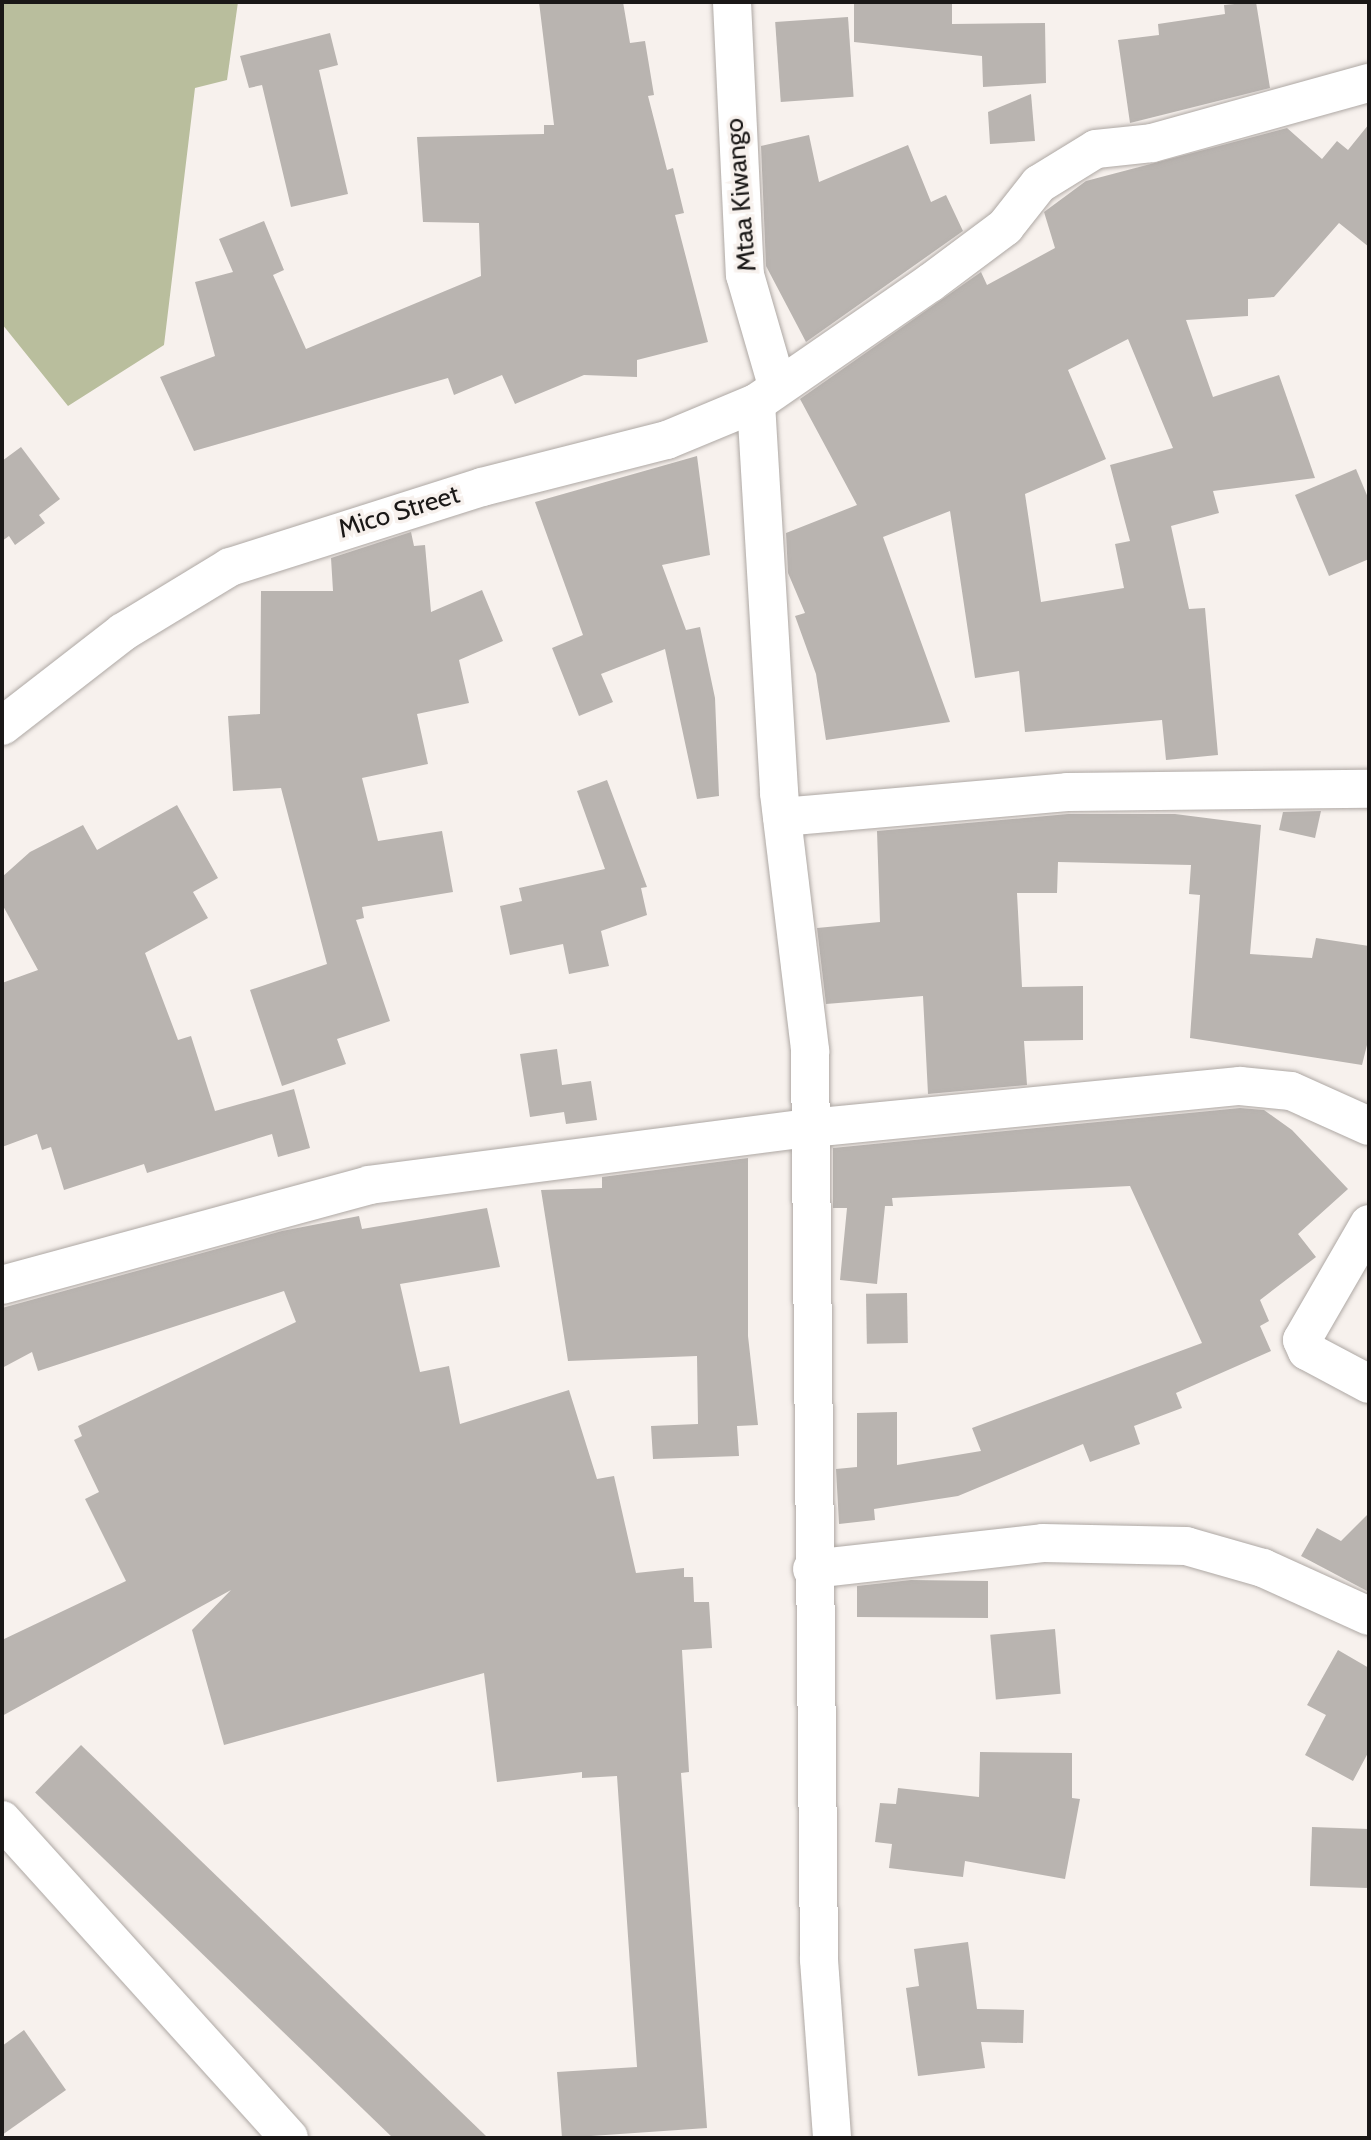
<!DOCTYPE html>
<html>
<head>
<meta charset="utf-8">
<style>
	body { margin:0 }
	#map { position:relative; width:1371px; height:2140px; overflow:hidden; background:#f7f1ed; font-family:Cabin,sans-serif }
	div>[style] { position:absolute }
	.forest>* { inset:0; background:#b9be9d }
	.building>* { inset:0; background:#b9b4b0; transform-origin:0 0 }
	.roads { filter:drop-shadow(0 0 2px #aea8a4) drop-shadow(0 0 2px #aea8a4) }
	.street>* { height:38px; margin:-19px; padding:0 19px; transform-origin:19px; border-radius:19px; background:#fff }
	span { translate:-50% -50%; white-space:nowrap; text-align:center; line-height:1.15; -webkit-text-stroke:7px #f7f1ed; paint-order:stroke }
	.street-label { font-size:26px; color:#1a1817 }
	.frame { position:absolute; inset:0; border:4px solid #1a1817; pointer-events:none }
</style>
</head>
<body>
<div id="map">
	<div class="forest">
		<div style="clip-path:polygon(2px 2px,238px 2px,227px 80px,195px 88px,164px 345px,68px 406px,2px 324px)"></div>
	</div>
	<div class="building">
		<div style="clip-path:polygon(539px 2px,623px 2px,630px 43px,645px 41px,654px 95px,648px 96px,667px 170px,673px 168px,684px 213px,675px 215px,708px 342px,637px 360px,637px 377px,584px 375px,515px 404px,502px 375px,454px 395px,448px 378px,194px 451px,160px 377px,215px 356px,195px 282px,233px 272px,219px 239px,264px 221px,284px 270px,273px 275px,306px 349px,481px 276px,479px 223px,423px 222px,417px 137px,544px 134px,544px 125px,554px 125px)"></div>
		<div style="clip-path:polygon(854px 2px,952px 2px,952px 24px,1045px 23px,1046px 83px,983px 87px,982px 56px,854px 42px)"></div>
		<div style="clip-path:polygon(1256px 2px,1270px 88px,1130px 123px,1118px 40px,1159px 35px,1158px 24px,1225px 14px,1224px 5px)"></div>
		<div style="left:848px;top:17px;width:80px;height:73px;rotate:86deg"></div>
		<div style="clip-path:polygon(330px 33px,338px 65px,319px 70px,348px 194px,291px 207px,262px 85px,249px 88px,240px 56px)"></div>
		<div style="clip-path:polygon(1031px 94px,1035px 141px,990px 144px,988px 112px)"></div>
		<div style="clip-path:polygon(evenodd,1369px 124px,1369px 247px,1339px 223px,1274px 297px,1248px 299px,1248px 316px,1186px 320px,1213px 397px,1279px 375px,1315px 478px,1213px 491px,1219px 513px,1171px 526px,1189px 609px,1205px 608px,1218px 755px,1166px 760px,1162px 720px,1025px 732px,1019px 671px,975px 678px,950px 511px,883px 537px,950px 722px,826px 740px,816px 674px,795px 616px,805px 613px,788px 573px,786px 533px,857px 505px,800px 399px,981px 272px,987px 285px,1055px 248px,1044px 212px,1086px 181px,1287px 128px,1322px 159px,1337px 141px,1348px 150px,1369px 124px,1128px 339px,1173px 448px,1110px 465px,1130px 541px,1115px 544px,1124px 588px,1041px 602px,1025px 494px,1106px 459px,1068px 370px,1128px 339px)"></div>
		<div style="clip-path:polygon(809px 135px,819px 182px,908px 145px,931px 202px,946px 195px,963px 231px,806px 342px,766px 266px,761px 146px)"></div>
		<div style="clip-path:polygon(21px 447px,60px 499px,39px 515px,45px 523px,15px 545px,9px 536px,2px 541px,2px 461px)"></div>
		<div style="clip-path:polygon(697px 456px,710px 555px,662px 565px,686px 630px,700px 627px,715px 698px,719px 796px,697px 799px,665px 649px,601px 674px,613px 702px,579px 716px,552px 648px,583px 635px,535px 502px)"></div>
		<div style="clip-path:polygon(1356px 469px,1369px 500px,1369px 559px,1329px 576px,1295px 495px)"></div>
		<div style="clip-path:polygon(411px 532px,414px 546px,425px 545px,431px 612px,482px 590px,503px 641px,459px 660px,469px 703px,417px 714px,428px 764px,362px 778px,378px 841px,442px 831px,453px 892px,362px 907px,364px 918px,356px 920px,390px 1021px,337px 1039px,346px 1064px,282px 1086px,250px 990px,327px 964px,281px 788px,233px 791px,228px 716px,260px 714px,261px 591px,333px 591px,331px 558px)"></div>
		<div style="clip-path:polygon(607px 780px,647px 887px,641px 888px,647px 915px,601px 931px,609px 966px,569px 974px,563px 944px,510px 955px,500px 906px,522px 901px,519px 888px,605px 869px,577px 791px)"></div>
		<div style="clip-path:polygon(177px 805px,218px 878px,193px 892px,208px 918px,145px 953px,178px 1040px,191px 1036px,215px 1111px,294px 1089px,310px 1148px,278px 1157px,272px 1134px,147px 1173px,144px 1164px,64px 1190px,51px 1147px,42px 1150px,37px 1134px,2px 1147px,2px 983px,38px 970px,2px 904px,2px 877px,30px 852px,83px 825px,97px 850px)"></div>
		<div style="clip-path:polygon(1321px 811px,1315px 838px,1279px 830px,1283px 812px)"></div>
		<div style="clip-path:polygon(1068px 814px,1175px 814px,1261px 825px,1250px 954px,1312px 958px,1316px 938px,1369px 946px,1369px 1037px,1362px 1065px,1190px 1038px,1200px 895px,1189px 894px,1191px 865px,1058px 862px,1057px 893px,1017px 893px,1022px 987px,1083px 986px,1083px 1040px,1024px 1041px,1027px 1085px,928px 1094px,923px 996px,826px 1004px,817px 928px,880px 922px,877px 831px)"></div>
		<div style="clip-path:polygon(557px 1049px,562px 1085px,591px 1081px,597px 1120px,566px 1124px,564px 1112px,530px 1117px,520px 1054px)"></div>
		<div style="clip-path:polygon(1240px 1108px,1264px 1110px,1292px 1130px,1348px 1189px,1298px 1234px,1316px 1257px,1260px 1300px,1269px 1321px,1260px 1326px,1271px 1351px,1176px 1393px,1182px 1408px,1134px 1426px,1140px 1444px,1090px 1462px,1083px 1444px,958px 1496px,874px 1509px,875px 1520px,839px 1524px,836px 1469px,857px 1467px,857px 1413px,897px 1412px,897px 1465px,981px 1451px,972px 1428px,1202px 1343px,1130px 1186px,892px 1198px,893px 1206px,885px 1206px,877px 1284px,840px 1280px,847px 1208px,833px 1208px,833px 1148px)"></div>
		<div style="clip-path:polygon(748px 1158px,748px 1336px,758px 1425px,737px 1426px,739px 1456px,653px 1459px,651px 1426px,698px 1424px,697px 1356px,568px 1361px,541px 1190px,602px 1188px,602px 1177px)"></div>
		<div style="clip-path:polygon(487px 1208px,500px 1267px,400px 1284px,420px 1372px,449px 1366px,460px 1424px,569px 1390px,597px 1479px,614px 1476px,636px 1573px,684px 1568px,684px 1577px,693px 1577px,694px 1602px,709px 1602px,712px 1648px,682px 1650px,689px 1772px,681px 1773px,707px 2128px,562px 2138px,557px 2072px,637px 2067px,617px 1776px,582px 1778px,582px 1772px,497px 1782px,484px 1673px,224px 1745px,192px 1630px,231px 1590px,2px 1716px,2px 1640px,126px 1581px,85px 1499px,99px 1492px,74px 1440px,82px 1436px,78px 1426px,296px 1322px,284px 1291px,38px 1371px,32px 1352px,2px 1368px,2px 1308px,282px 1231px,359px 1216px,362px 1229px)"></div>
		<div style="left:907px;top:1293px;width:50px;height:41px;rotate:89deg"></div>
		<div style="clip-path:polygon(1369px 1513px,1369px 1592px,1301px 1556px,1317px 1528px,1341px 1541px)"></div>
		<div style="clip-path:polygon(911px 1580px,988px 1581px,988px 1618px,857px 1617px,857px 1586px)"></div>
		<div style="left:1055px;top:1629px;width:65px;height:65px;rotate:85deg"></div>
		<div style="clip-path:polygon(1338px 1650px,1369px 1668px,1369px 1751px,1353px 1781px,1305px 1755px,1326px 1715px,1307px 1705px)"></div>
		<div style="left:81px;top:1745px;width:567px;height:66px;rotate:44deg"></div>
		<div style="clip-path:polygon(980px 1752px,1072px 1753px,1072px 1798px,1080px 1799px,1065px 1879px,965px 1861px,963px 1877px,889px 1868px,892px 1844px,875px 1842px,880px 1803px,896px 1804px,898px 1788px,979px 1797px)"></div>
		<div style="left:1312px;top:1827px;width:57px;height:59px;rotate:2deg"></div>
		<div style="clip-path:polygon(968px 1942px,977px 2009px,1024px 2010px,1023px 2043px,981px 2042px,985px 2068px,918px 2076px,906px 1988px,919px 1986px,914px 1949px)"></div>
		<div style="clip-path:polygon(24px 2030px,66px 2090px,2px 2135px,2px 2046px)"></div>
	</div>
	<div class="roads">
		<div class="street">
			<div style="left:732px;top:2px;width:273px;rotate:87.3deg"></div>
			<div style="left:745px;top:275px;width:115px;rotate:73.8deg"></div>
			<div style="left:756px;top:403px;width:391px;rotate:86.6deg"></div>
			<div style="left:779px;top:793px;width:260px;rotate:83.1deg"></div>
			<div style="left:810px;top:1051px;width:909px;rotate:89.43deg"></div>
			<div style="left:819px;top:1960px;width:178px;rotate:85.8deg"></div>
			<div style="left:2px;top:726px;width:153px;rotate:-37.8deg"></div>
			<div style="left:123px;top:632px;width:125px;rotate:-31.3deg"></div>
			<div style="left:230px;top:567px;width:264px;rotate:-17.6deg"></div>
			<div style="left:482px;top:487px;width:191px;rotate:-14.3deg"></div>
			<div style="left:667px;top:440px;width:96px;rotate:-22.6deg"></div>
			<div style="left:756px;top:403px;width:211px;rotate:-34.6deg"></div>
			<div style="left:930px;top:283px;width:94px;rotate:-36.7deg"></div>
			<div style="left:1005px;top:227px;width:55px;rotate:-51.7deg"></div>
			<div style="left:1039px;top:184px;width:67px;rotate:-31.6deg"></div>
			<div style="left:1096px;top:149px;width:56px;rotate:-6.1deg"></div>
			<div style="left:1152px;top:143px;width:225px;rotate:-15.5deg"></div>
			<div style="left:782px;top:817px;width:286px;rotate:-5deg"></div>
			<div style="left:1067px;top:792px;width:302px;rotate:-0.6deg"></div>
			<div style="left:1369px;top:1224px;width:134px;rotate:120deg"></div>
			<div style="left:1302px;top:1340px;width:12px;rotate:66deg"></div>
			<div style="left:1307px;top:1351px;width:70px;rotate:28deg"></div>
			<div style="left:2px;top:1285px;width:380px;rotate:-15.2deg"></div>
			<div style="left:369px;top:1185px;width:445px;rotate:-7.4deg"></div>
			<div style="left:810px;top:1128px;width:432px;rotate:-5.6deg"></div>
			<div style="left:1240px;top:1086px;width:51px;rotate:5.6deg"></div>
			<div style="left:1291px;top:1091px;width:85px;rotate:24.2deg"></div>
			<div style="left:812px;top:1569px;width:232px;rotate:-6.4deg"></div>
			<div style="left:1043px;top:1543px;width:143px;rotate:1.2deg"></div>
			<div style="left:1186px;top:1546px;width:80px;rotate:15.9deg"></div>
			<div style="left:1263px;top:1568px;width:116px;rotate:24.4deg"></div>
			<div style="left:2px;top:1820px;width:428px;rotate:47.9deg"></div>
		</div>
	</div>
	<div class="street-label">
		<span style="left:741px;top:195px;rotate:-95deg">Mtaa Kiwango</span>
		<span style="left:399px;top:512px;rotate:-17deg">Mico Street</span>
	</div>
	<div class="frame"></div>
</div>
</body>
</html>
